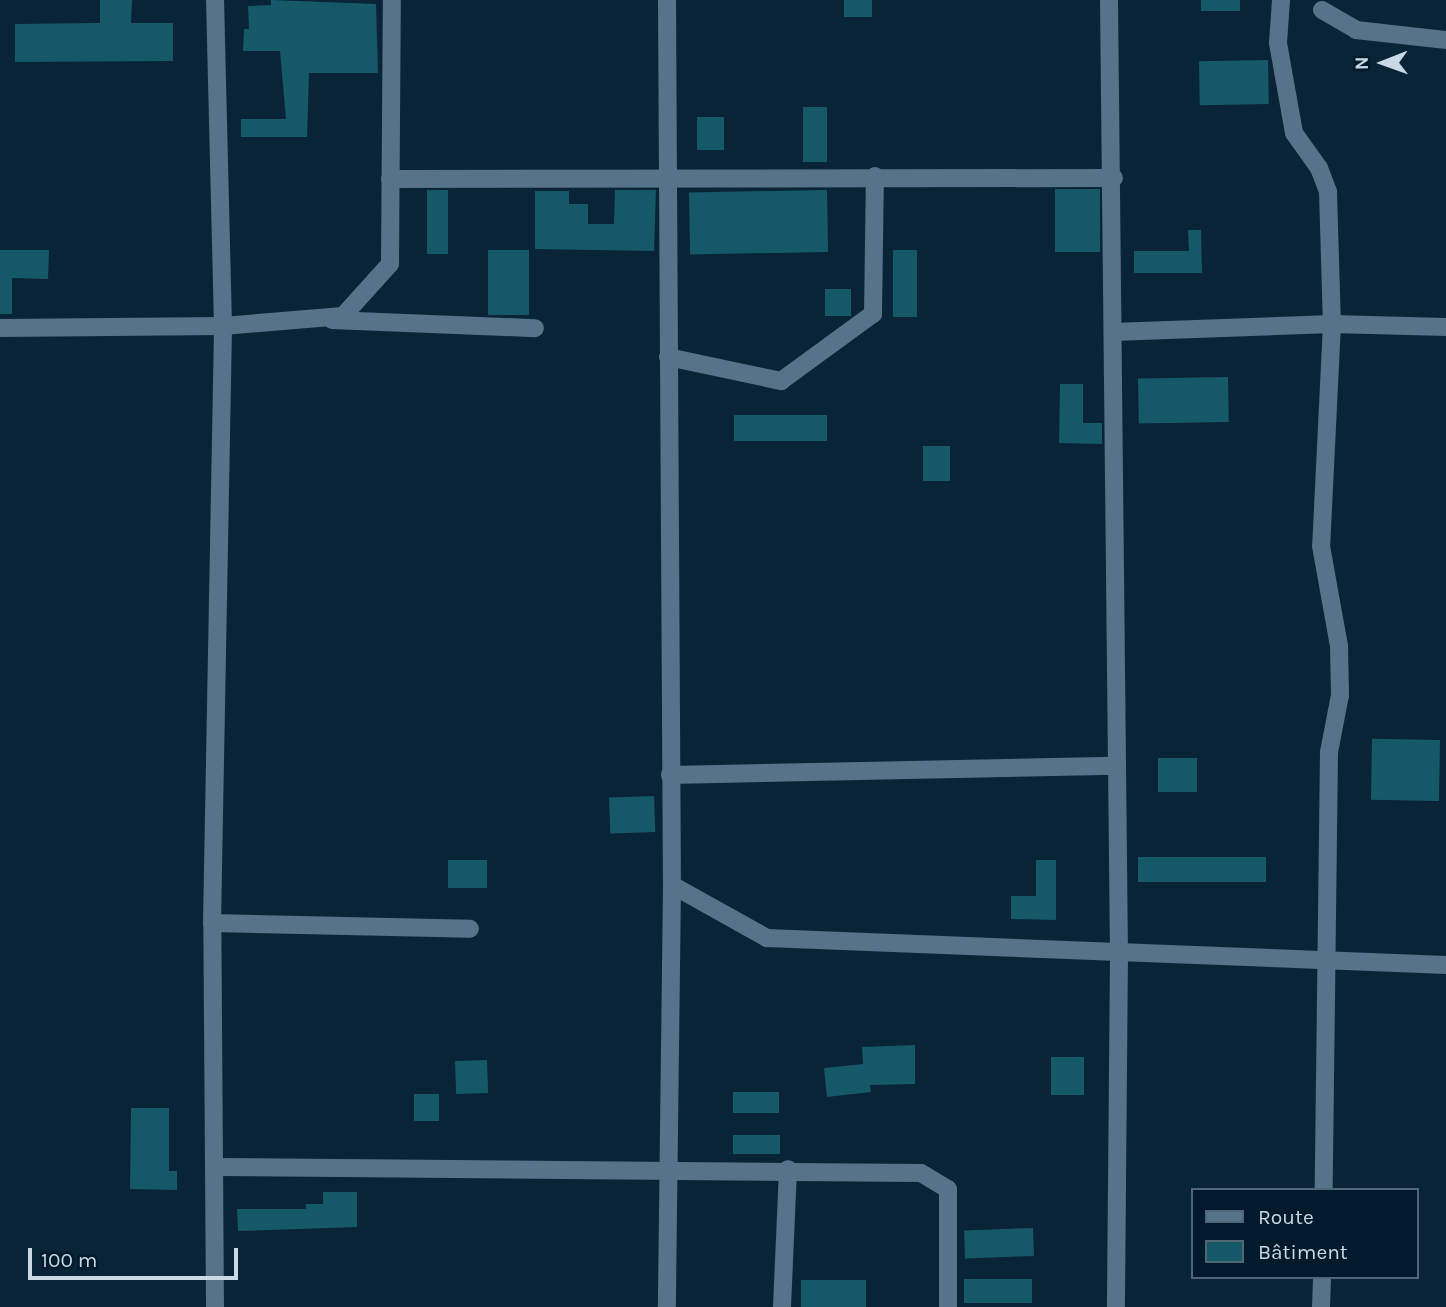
<!DOCTYPE html>
<html>
<head>
<meta charset="utf-8">
<style>
	body { margin:0 }
	#map { position:relative; width:1446px; height:1307px; overflow:hidden; background:#092436; font-family:Karla,sans-serif }
	div>[style] { position:absolute }
	.building>* { inset:0; background:#155969; transform-origin:0 0 }
	.minor>* { height:18px; margin:-9px; padding:0 9px; transform-origin:9px; border-radius:9px; background:#577389 }
	span { translate:-50% -50%; white-space:nowrap; text-align:center; line-height:1.15; -webkit-text-stroke:5px #011a2c; paint-order:stroke }
	.legend { position:absolute; left:1191px; top:1188px; width:228px; height:91px; box-sizing:border-box; background:#011a2c; border:2px solid #516676; margin:0; padding:9px 12px; list-style:none; font-size:21px; color:#c9d9e5 }
	.legend li { display:flex; align-items:center; gap:14px; height:35px }
	.legend b { width:35px; border:2px solid #516676 }
	.north { position:absolute; left:1348px; top:28px; width:70px; height:70px; -webkit-text-stroke:5px #011a2c; paint-order:stroke; rotate:269deg; font-size:19px; font-weight:700; line-height:28px; text-align:center; color:#c9d9e5 }
	.north::after { content:''; display:block; margin:auto; width:24px; height:32px; background:#c9d9e5; clip-path:polygon(50% 0,100% 100%,50% 72%,0 100%) }
	.scale { position:absolute; left:28px; top:1248px; width:210px; height:32px; box-sizing:border-box; border:4px solid #c9d9e5; border-top:0; padding-left:9px; font-size:21px; line-height:24px; white-space:nowrap; color:#c9d9e5; -webkit-text-stroke:5px #011a2c; paint-order:stroke }
</style>
</head>
<body>
<div id="map">
	<div class="building">
		<div style="clip-path:polygon(100px 0,132px 0,131px 23px,173px 23px,173px 61px,15px 62px,15px 24px,100px 23px)"></div>
		<div style="clip-path:polygon(271px 0,376px 4px,378px 73px,309px 73px,307px 137px,241px 137px,241px 119px,286px 119px,280px 51px,243px 51px,244px 29px,249px 29px,248px 6px,271px 5px)"></div>
		<div style="left:844px;top:0;width:28px;height:17px"></div>
		<div style="left:1201px;top:0;width:39px;height:11px"></div>
		<div style="left:1268px;top:60px;width:44px;height:69px;rotate:89deg"></div>
		<div style="left:803px;top:107px;width:24px;height:55px"></div>
		<div style="left:697px;top:117px;width:27px;height:33px"></div>
		<div style="left:1055px;top:189px;width:45px;height:63px"></div>
		<div style="left:427px;top:190px;width:21px;height:64px"></div>
		<div style="clip-path:polygon(615px 190px,656px 190px,654px 251px,535px 249px,535px 191px,569px 191px,569px 204px,588px 204px,588px 224px,614px 224px)"></div>
		<div style="left:827px;top:190px;width:62px;height:138px;rotate:89deg"></div>
		<div style="clip-path:polygon(1188px 230px,1201px 230px,1202px 273px,1134px 273px,1134px 251px,1189px 251px)"></div>
		<div style="clip-path:polygon(0 250px,49px 250px,48px 279px,12px 278px,12px 314px,0 314px)"></div>
		<div style="left:488px;top:250px;width:41px;height:65px"></div>
		<div style="left:893px;top:250px;width:24px;height:67px"></div>
		<div style="left:851px;top:289px;width:27px;height:26px;rotate:90deg"></div>
		<div style="left:1228px;top:377px;width:45px;height:90px;rotate:89deg"></div>
		<div style="clip-path:polygon(1060px 384px,1083px 384px,1083px 423px,1102px 423px,1102px 444px,1059px 443px)"></div>
		<div style="left:827px;top:415px;width:26px;height:93px;rotate:90deg"></div>
		<div style="left:923px;top:446px;width:27px;height:35px"></div>
		<div style="left:1440px;top:740px;width:61px;height:68px;rotate:91deg"></div>
		<div style="left:1197px;top:758px;width:34px;height:39px;rotate:90deg"></div>
		<div style="left:654px;top:796px;width:36px;height:45px;rotate:88deg"></div>
		<div style="left:1266px;top:857px;width:25px;height:128px;rotate:90deg"></div>
		<div style="left:448px;top:860px;width:39px;height:28px"></div>
		<div style="clip-path:polygon(1036px 860px,1056px 860px,1056px 920px,1011px 919px,1011px 896px,1036px 896px)"></div>
		<div style="clip-path:polygon(915px 1045px,915px 1084px,870px 1085px,871px 1092px,827px 1097px,824px 1068px,863px 1064px,862px 1047px)"></div>
		<div style="left:1051px;top:1057px;width:33px;height:38px"></div>
		<div style="left:487px;top:1060px;width:33px;height:32px;rotate:88deg"></div>
		<div style="left:779px;top:1092px;width:21px;height:46px;rotate:90deg"></div>
		<div style="left:414px;top:1094px;width:25px;height:27px"></div>
		<div style="clip-path:polygon(131px 1108px,169px 1108px,169px 1171px,177px 1171px,177px 1190px,130px 1189px)"></div>
		<div style="left:733px;top:1135px;width:47px;height:19px"></div>
		<div style="clip-path:polygon(323px 1192px,357px 1192px,357px 1227px,238px 1231px,237px 1209px,306px 1209px,306px 1204px,323px 1204px)"></div>
		<div style="left:1033px;top:1228px;width:28px;height:69px;rotate:88deg"></div>
		<div style="left:964px;top:1279px;width:68px;height:24px"></div>
		<div style="left:866px;top:1280px;width:27px;height:65px;rotate:90deg"></div>
	</div>
	<div class="minor">
		<div style="left:667px;top:0;width:885px;rotate:89.68deg"></div>
		<div style="left:672px;top:885px;width:422px;rotate:90.7deg"></div>
		<div style="left:1109px;top:0;width:954px;rotate:89.4deg"></div>
		<div style="left:1119px;top:954px;width:353px;rotate:90.5deg"></div>
		<div style="left:1281px;top:0;width:43px;rotate:94deg"></div>
		<div style="left:1278px;top:43px;width:91px;rotate:79.9deg"></div>
		<div style="left:1294px;top:133px;width:43px;rotate:54.5deg"></div>
		<div style="left:1319px;top:168px;width:26px;rotate:69deg"></div>
		<div style="left:1328px;top:192px;width:132px;rotate:88.3deg"></div>
		<div style="left:1332px;top:324px;width:222px;rotate:92.8deg"></div>
		<div style="left:1321px;top:546px;width:102px;rotate:79.8deg"></div>
		<div style="left:1339px;top:646px;width:49px;rotate:88.8deg"></div>
		<div style="left:1340px;top:695px;width:58px;rotate:100.9deg"></div>
		<div style="left:1329px;top:752px;width:438px;rotate:90.7deg"></div>
		<div style="left:1322px;top:10px;width:39px;rotate:30deg"></div>
		<div style="left:1356px;top:30px;width:91px;rotate:6.3deg"></div>
		<div style="left:390px;top:179px;width:724px;rotate:-0.08deg"></div>
		<div style="left:332px;top:320px;width:203px;rotate:2.3deg"></div>
		<div style="left:0;top:328px;width:223px;rotate:-0.5deg"></div>
		<div style="left:223px;top:326px;width:120px;rotate:-4.8deg"></div>
		<div style="left:343px;top:316px;width:70px;rotate:-47.9deg"></div>
		<div style="left:390px;top:264px;width:264px;rotate:-89.6deg"></div>
		<div style="left:1113px;top:332px;width:219px;rotate:-2.1deg"></div>
		<div style="left:1332px;top:324px;width:114px;rotate:1.5deg"></div>
		<div style="left:668px;top:357px;width:116px;rotate:12deg"></div>
		<div style="left:781px;top:381px;width:114px;rotate:-36.1deg"></div>
		<div style="left:873px;top:314px;width:138px;rotate:-89.2deg"></div>
		<div style="left:670px;top:775px;width:445px;rotate:-1.2deg"></div>
		<div style="left:672px;top:885px;width:109px;rotate:29.2deg"></div>
		<div style="left:767px;top:938px;width:680px;rotate:2.28deg"></div>
		<div style="left:212px;top:923px;width:258px;rotate:1.3deg"></div>
		<div style="left:215px;top:1167px;width:706px;rotate:0.49deg"></div>
		<div style="left:921px;top:1173px;width:31px;rotate:31deg"></div>
		<div style="left:948px;top:1189px;width:118px;rotate:90deg"></div>
		<div style="left:215px;top:1307px;width:384px;rotate:-90.4deg"></div>
		<div style="left:212px;top:923px;width:597px;rotate:-88.94deg"></div>
		<div style="left:223px;top:326px;width:326px;rotate:-91.4deg"></div>
		<div style="left:782px;top:1307px;width:138px;rotate:-87.5deg"></div>
		<div style="left:1321px;top:1307px;width:30px;rotate:-88deg"></div>
	</div>
	<ul class="legend">
	<li><b style="height:9px;background:#577389"></b>Route</li>
	<li><b style="height:19px;background:#155969"></b>Bâtiment</li>
	</ul>
	<div class="north">N</div>
	<div class="scale">100 m</div>
</div>
</body>
</html>
